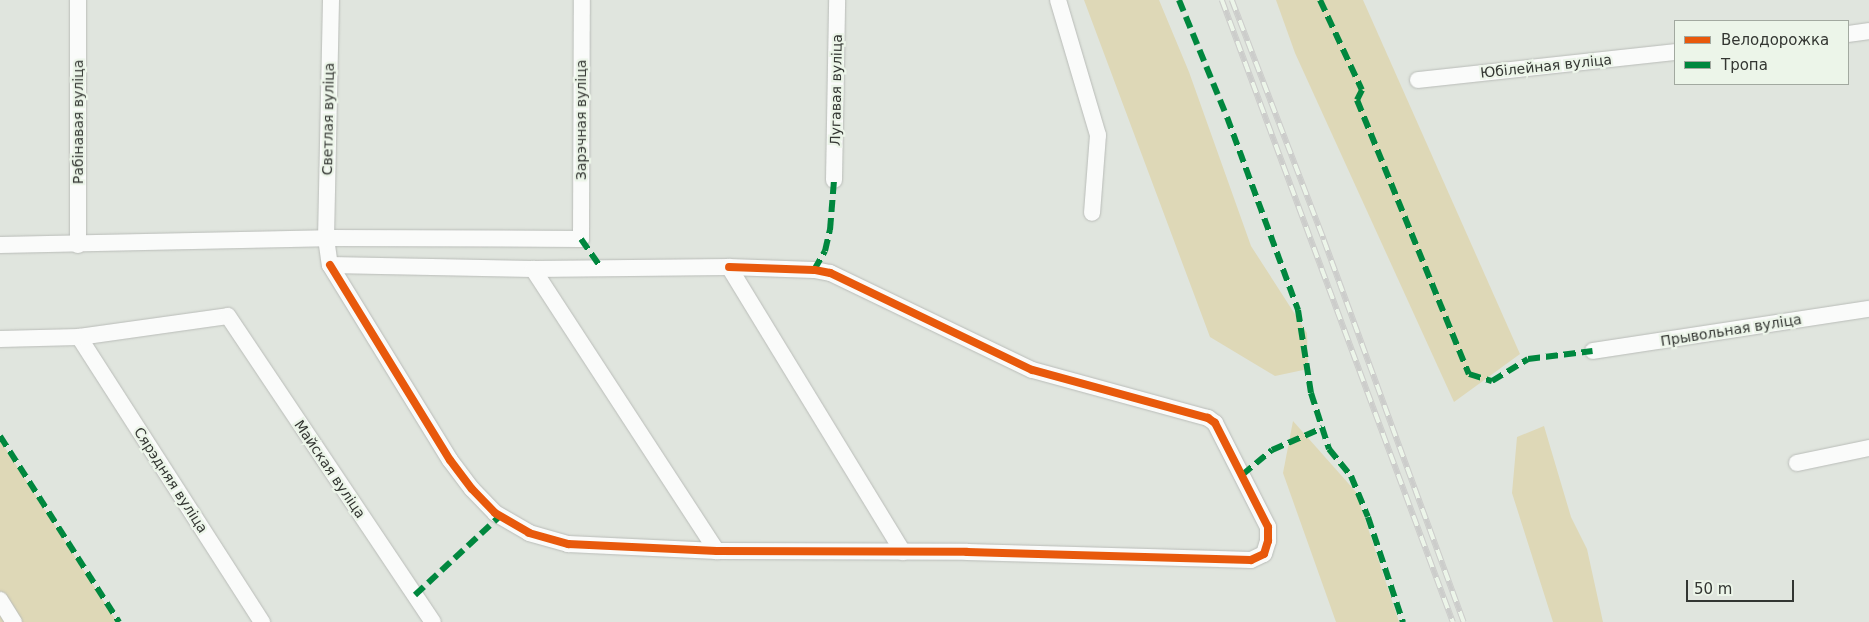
<!DOCTYPE html>
<html>
<head>
<meta charset="utf-8">
<style>
	body { margin:0 }
	#map { position:relative; width:1869px; height:622px; overflow:hidden; background:#e0e5de; font-family:"DejaVu Sans",sans-serif }
	div>[style] { position:absolute }
	.green>* { inset:0; background:#ded8b7 }
	.roads { filter:drop-shadow(0 0 1px #b9bcb8) drop-shadow(0 0 1px #b9bcb8) }
	.minor>* { height:16px; margin:-8px; padding:0 8px; transform-origin:8px; border-radius:8px; background:#fafbfa }
	.rail>* { height:5.5px; margin-top:-2.75px; transform-origin:0; background:repeating-linear-gradient(90deg,#ecf5e9 0 11px,#cccdcb 0 22px); box-sizing:border-box; border-block:1px solid #cccdcb }
	.quiet>* { height:6px; margin-top:-3px; transform-origin:0; background:repeating-linear-gradient(90deg,#00873e 0 12px,transparent 0 18px) }
	.cycleway>* { height:8px; margin:-4px; padding:0 4px; transform-origin:4px; border-radius:4px; background:#e8590c }
	span { translate:-50% -50%; white-space:nowrap; text-align:center; line-height:1.15; -webkit-text-stroke:4.5px #ecf5e9; paint-order:stroke }
	.street-label { font-size:14px; color:#333632 }
	.legend { position:absolute; left:1674px; top:20px; width:175px; height:65px; box-sizing:border-box; background:#ecf5e9; border:1px solid #a2a9a0; margin:0; padding:6px 9px; list-style:none; font-size:15px; color:#333632 }
	.legend li { display:flex; align-items:center; gap:10px; height:25px }
	.legend b { width:25px; border:1px solid #a2a9a0 }
	.scale { position:absolute; left:1686px; top:580px; width:108px; height:22px; box-sizing:border-box; border:2px solid #333632; border-top:0; padding-left:6px; font-size:15px; line-height:18px; white-space:nowrap; color:#333632; -webkit-text-stroke:4px #ecf5e9; paint-order:stroke }
</style>
</head>
<body>
<div id="map">
	<div class="green">
		<div style="clip-path:polygon(1084px 0,1159px 0,1189px 72px,1251px 246px,1307px 333px,1308px 369px,1275px 376px,1210px 337px)"></div>
		<div style="clip-path:polygon(1276px 0,1363px 0,1520px 354px,1454px 402px,1295px 53px)"></div>
		<div style="clip-path:polygon(1293px 421px,1356px 492px,1399px 622px,1336px 622px,1283px 473px)"></div>
		<div style="clip-path:polygon(1544px 426px,1571px 517px,1587px 549px,1603px 622px,1553px 622px,1512px 493px,1517px 437px)"></div>
		<div style="clip-path:polygon(0 440px,117px 622px,0 622px)"></div>
	</div>
	<div class="roads">
		<div class="minor">
			<div style="left:331px;top:0;width:238px;rotate:91.2deg"></div>
			<div style="left:326px;top:238px;width:27px;rotate:82deg"></div>
			<div style="left:330px;top:265px;width:203px;rotate:1.1deg"></div>
			<div style="left:533px;top:269px;width:196px;rotate:-0.6deg"></div>
			<div style="left:729px;top:267px;width:334px;rotate:58.6deg"></div>
			<div style="left:1058px;top:0;width:141px;rotate:73.5deg"></div>
			<div style="left:1098px;top:135px;width:78px;rotate:94.4deg"></div>
			<div style="left:1848px;top:34px;width:21px;rotate:-8deg"></div>
			<div style="left:1418px;top:80px;width:259px;rotate:-6.2deg"></div>
			<div style="left:834px;top:180px;width:180px;rotate:-89deg"></div>
			<div style="left:0;top:245px;width:326px;rotate:-1.2deg"></div>
			<div style="left:326px;top:238px;width:255px;rotate:0.2deg"></div>
			<div style="left:581px;top:239px;width:239px;rotate:-89.8deg"></div>
			<div style="left:78px;top:245px;width:245px;rotate:-90deg"></div>
			<div style="left:330px;top:265px;width:229px;rotate:58.4deg"></div>
			<div style="left:450px;top:460px;width:36px;rotate:53deg"></div>
			<div style="left:472px;top:489px;width:33px;rotate:46deg"></div>
			<div style="left:495px;top:513px;width:39px;rotate:30deg"></div>
			<div style="left:529px;top:533px;width:41px;rotate:15.8deg"></div>
			<div style="left:568px;top:544px;width:149px;rotate:2.7deg"></div>
			<div style="left:717px;top:551px;width:250px;rotate:0.2deg"></div>
			<div style="left:967px;top:552px;width:284px;rotate:1.6deg"></div>
			<div style="left:1251px;top:560px;width:14px;rotate:-25deg"></div>
			<div style="left:1264px;top:554px;width:14px;rotate:-73deg"></div>
			<div style="left:1268px;top:541px;width:14px;rotate:-90deg"></div>
			<div style="left:1268px;top:527px;width:117px;rotate:-117deg"></div>
			<div style="left:1215px;top:423px;width:9px;rotate:-144deg"></div>
			<div style="left:1208px;top:418px;width:182px;rotate:-164.7deg"></div>
			<div style="left:1032px;top:370px;width:224px;rotate:-154.3deg"></div>
			<div style="left:830px;top:273px;width:16px;rotate:-169deg"></div>
			<div style="left:814px;top:270px;width:85px;rotate:-178deg"></div>
			<div style="left:533px;top:269px;width:337px;rotate:56.9deg"></div>
			<div style="left:79px;top:337px;width:339px;rotate:57.3deg"></div>
			<div style="left:0;top:339px;width:79px;rotate:-1.5deg"></div>
			<div style="left:79px;top:337px;width:150px;rotate:-8deg"></div>
			<div style="left:228px;top:316px;width:368px;rotate:56.2deg"></div>
			<div style="left:1593px;top:351px;width:279px;rotate:-8.7deg"></div>
			<div style="left:1797px;top:463px;width:74px;rotate:-11.8deg"></div>
			<div style="left:0;top:600px;width:26px;rotate:58deg"></div>
		</div>
	</div>
	<div class="rail">
		<div style="left:1222px;top:0;width:664px;rotate:69.63deg"></div>
		<div style="left:1232px;top:0;width:257px;rotate:69deg"></div>
		<div style="left:1324px;top:240px;width:407px;rotate:69.9deg"></div>
	</div>
	<div class="quiet">
		<div style="left:1179px;top:0;width:126px;rotate:67.7deg"></div>
		<div style="left:1227px;top:117px;width:206px;rotate:69.8deg"></div>
		<div style="left:1298px;top:310px;width:84px;rotate:81.1deg"></div>
		<div style="left:1311px;top:393px;width:59px;rotate:72.2deg"></div>
		<div style="left:1329px;top:449px;width:35px;rotate:51deg"></div>
		<div style="left:1351px;top:476px;width:44px;rotate:67.5deg"></div>
		<div style="left:1368px;top:517px;width:111px;rotate:71.6deg"></div>
		<div style="left:1320px;top:0;width:99px;rotate:65deg"></div>
		<div style="left:1362px;top:90px;width:11px;rotate:117deg"></div>
		<div style="left:1357px;top:100px;width:296px;rotate:67.8deg"></div>
		<div style="left:1469px;top:374px;width:24px;rotate:17deg"></div>
		<div style="left:1492px;top:381px;width:42px;rotate:-31.4deg"></div>
		<div style="left:1528px;top:359px;width:65px;rotate:-7deg"></div>
		<div style="left:581px;top:239px;width:35px;rotate:55deg"></div>
		<div style="left:814px;top:270px;width:22px;rotate:-60deg"></div>
		<div style="left:825px;top:251px;width:22px;rotate:-77deg"></div>
		<div style="left:830px;top:230px;width:50px;rotate:-85.4deg"></div>
		<div style="left:0;top:436px;width:221px;rotate:57.4deg"></div>
		<div style="left:1242px;top:475px;width:39px;rotate:-40deg"></div>
		<div style="left:1272px;top:450px;width:55px;rotate:-23.7deg"></div>
		<div style="left:415px;top:595px;width:116px;rotate:-42.9deg"></div>
	</div>
	<div class="cycleway">
		<div style="left:330px;top:265px;width:229px;rotate:58.4deg"></div>
		<div style="left:450px;top:460px;width:36px;rotate:53deg"></div>
		<div style="left:472px;top:489px;width:33px;rotate:46deg"></div>
		<div style="left:495px;top:513px;width:39px;rotate:30deg"></div>
		<div style="left:529px;top:533px;width:41px;rotate:15.8deg"></div>
		<div style="left:568px;top:544px;width:149px;rotate:2.7deg"></div>
		<div style="left:717px;top:551px;width:250px;rotate:0.2deg"></div>
		<div style="left:967px;top:552px;width:284px;rotate:1.6deg"></div>
		<div style="left:1251px;top:560px;width:14px;rotate:-25deg"></div>
		<div style="left:1264px;top:554px;width:14px;rotate:-73deg"></div>
		<div style="left:1268px;top:541px;width:14px;rotate:-90deg"></div>
		<div style="left:1268px;top:527px;width:117px;rotate:-117deg"></div>
		<div style="left:1215px;top:423px;width:9px;rotate:-144deg"></div>
		<div style="left:1208px;top:418px;width:182px;rotate:-164.7deg"></div>
		<div style="left:1032px;top:370px;width:224px;rotate:-154.3deg"></div>
		<div style="left:830px;top:273px;width:16px;rotate:-169deg"></div>
		<div style="left:814px;top:270px;width:85px;rotate:-178deg"></div>
	</div>
	<div class="street-label">
		<span style="left:1546px;top:66px;rotate:-6deg">Юбілейная вуліца</span>
		<span style="left:836px;top:90px;rotate:-89deg">Лугавая вуліца</span>
		<span style="left:328px;top:119px;rotate:-89deg">Светлая вуліца</span>
		<span style="left:581px;top:120px;rotate:-90deg">Зарэчная вуліца</span>
		<span style="left:78px;top:122px;rotate:-90deg">Рабінавая вуліца</span>
		<span style="left:1731px;top:330px;rotate:-9deg">Прывольная вуліца</span>
		<span style="left:330px;top:469px;rotate:56deg">Майская вуліца</span>
		<span style="left:171px;top:480px;rotate:57deg">Сярэдняя вуліца</span>
	</div>
	<ul class="legend">
	<li><b style="height:6px;background:#e8590c"></b>Велодорожка</li>
	<li><b style="height:6px;background:#00873e"></b>Тропа</li>
	</ul>
	<div class="scale">50 m</div>
</div>
</body>
</html>
